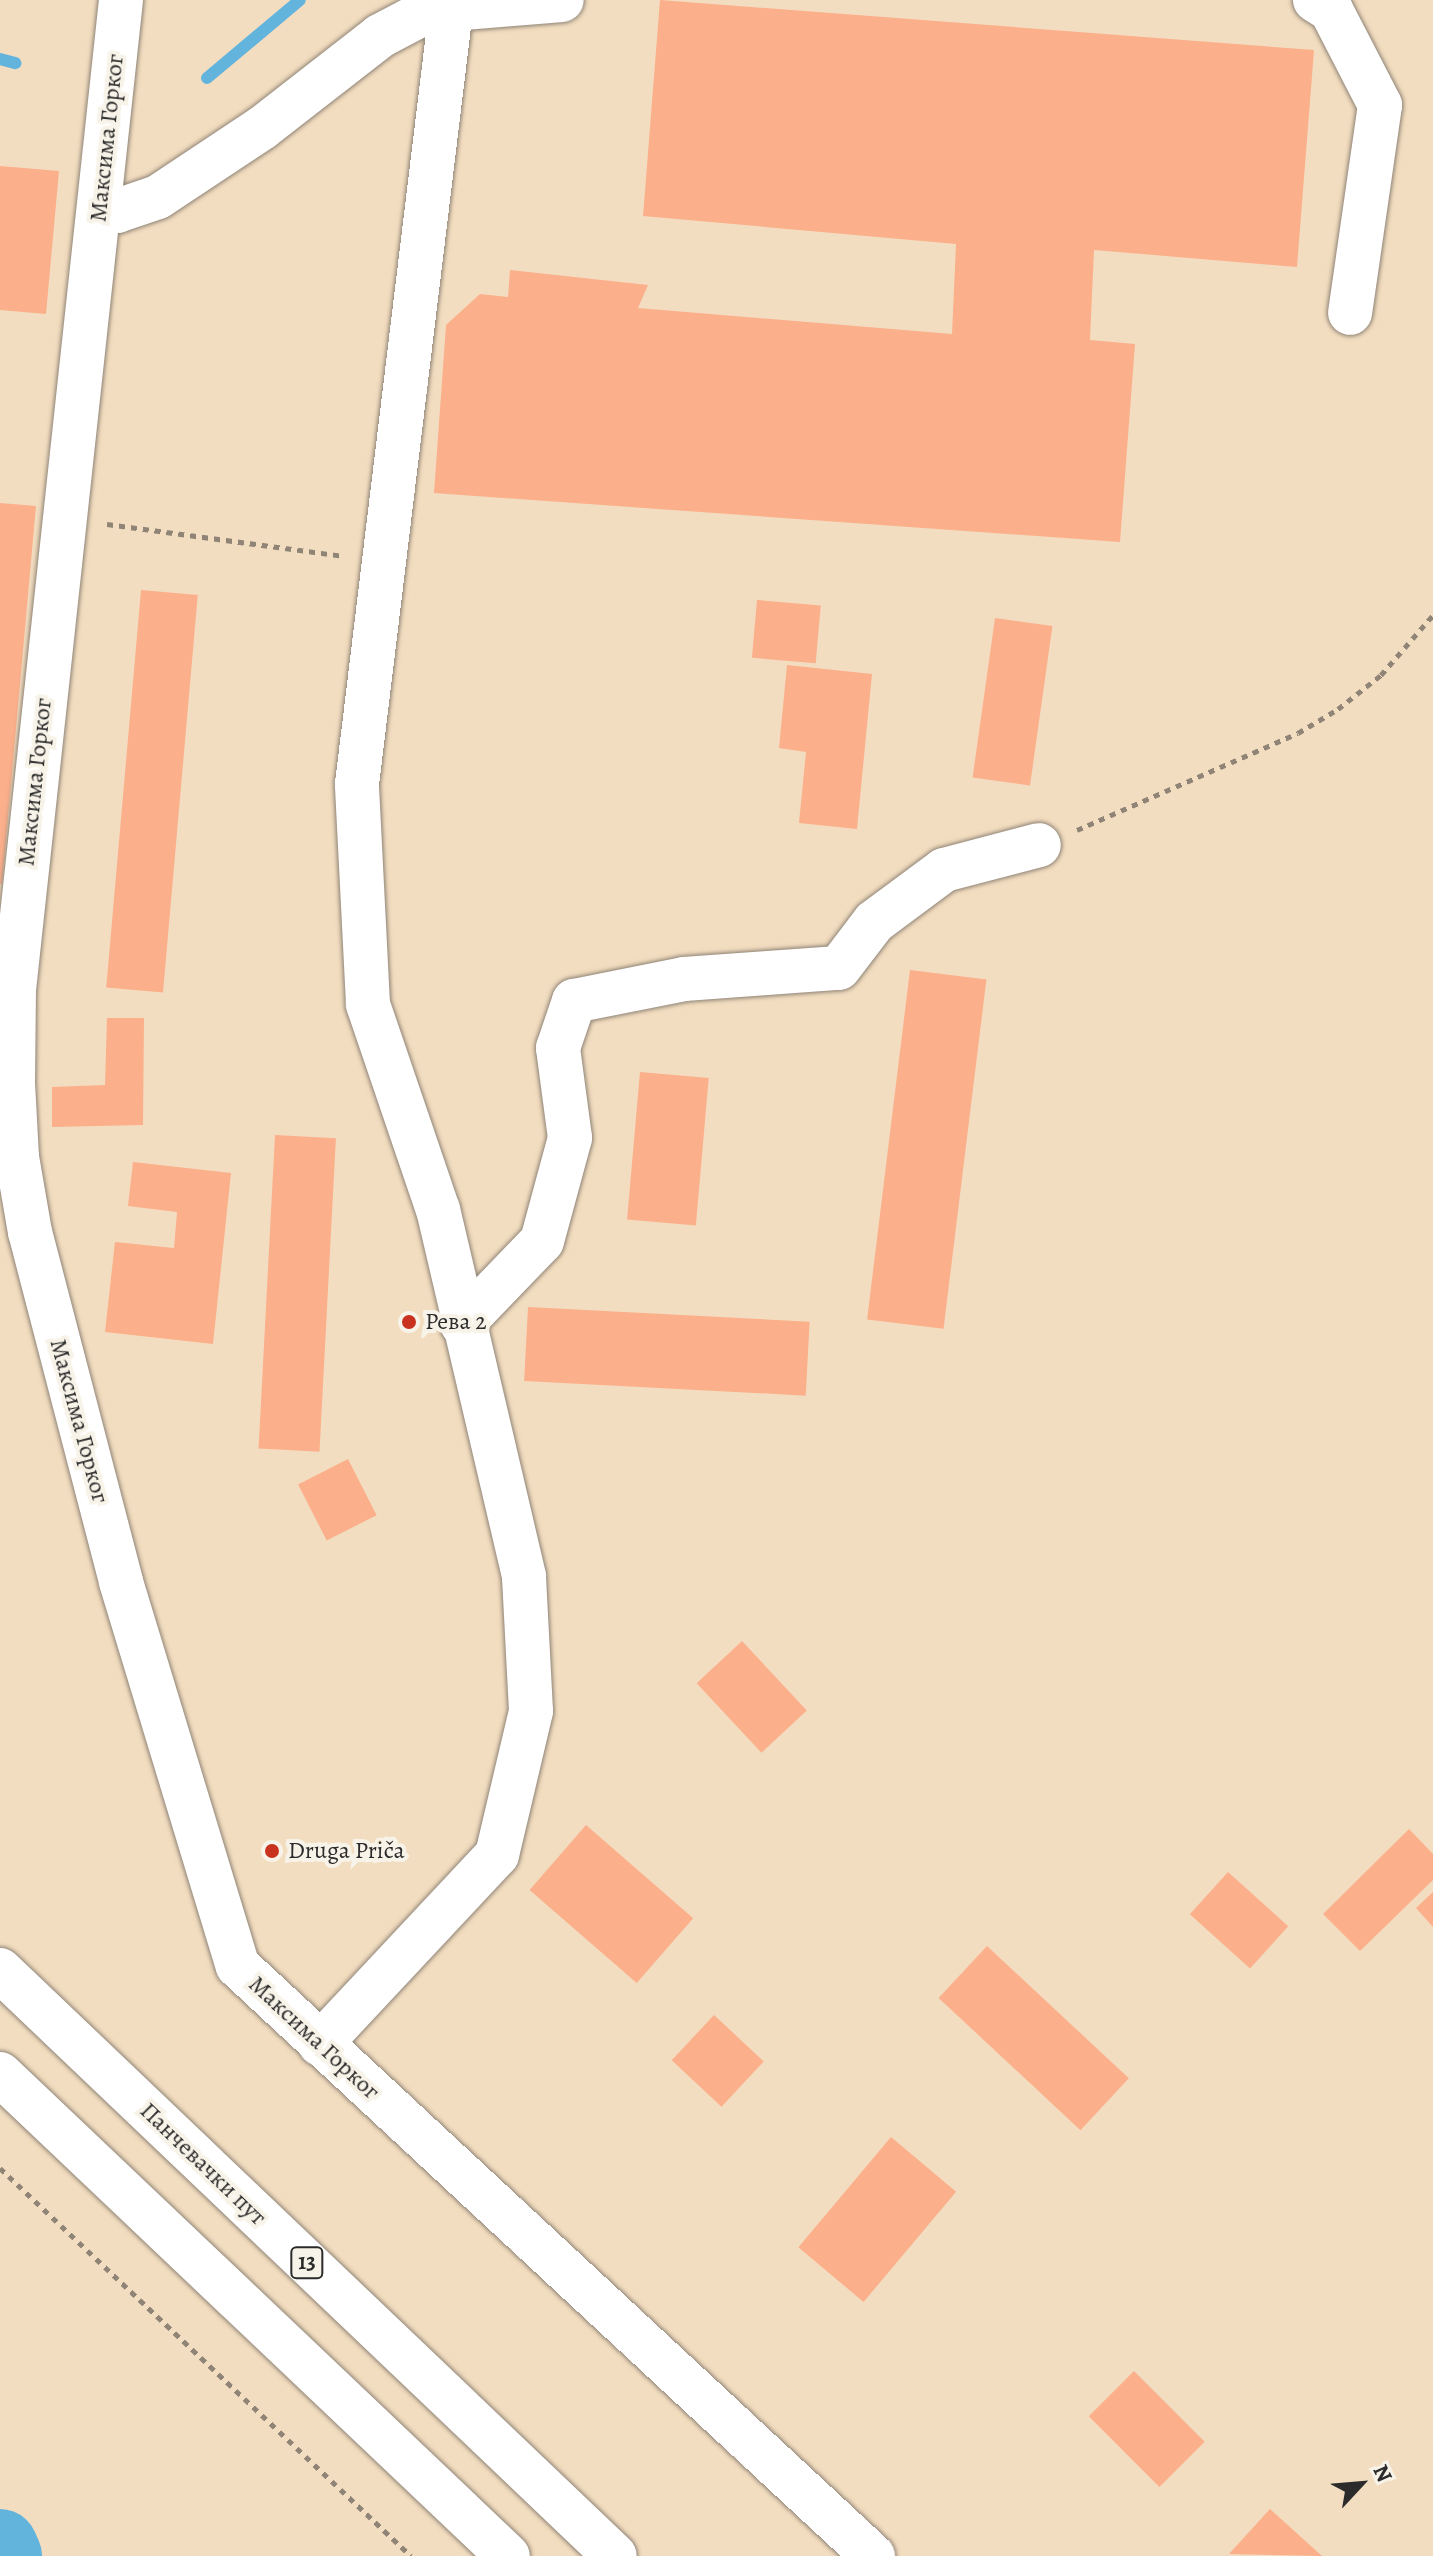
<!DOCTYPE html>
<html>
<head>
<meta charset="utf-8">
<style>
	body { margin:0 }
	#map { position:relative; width:1433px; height:2556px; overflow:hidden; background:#f3ddc0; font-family:Alegreya,serif }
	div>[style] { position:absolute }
	.stream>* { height:12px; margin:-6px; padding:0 6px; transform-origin:6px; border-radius:6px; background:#62b4dd }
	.river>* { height:76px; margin:-38px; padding:0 38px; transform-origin:38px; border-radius:38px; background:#62b4dd }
	.building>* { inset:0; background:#fbaf8b; transform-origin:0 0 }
	.path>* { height:5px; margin-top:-2.5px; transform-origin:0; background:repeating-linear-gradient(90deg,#8f8476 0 6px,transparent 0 12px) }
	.roads { filter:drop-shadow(0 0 2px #8f8476) drop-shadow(0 0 2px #8f8476) }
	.minor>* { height:44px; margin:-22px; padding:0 22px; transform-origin:22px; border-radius:22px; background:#fff }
	.highway>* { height:44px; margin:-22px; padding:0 22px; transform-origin:22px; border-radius:22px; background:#fff }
	.dots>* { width:22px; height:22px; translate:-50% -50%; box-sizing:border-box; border:4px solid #f7f3e8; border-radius:50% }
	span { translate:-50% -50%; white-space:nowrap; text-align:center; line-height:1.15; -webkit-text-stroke:8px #f7f3e8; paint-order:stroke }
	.shield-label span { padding:2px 6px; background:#f7f3e8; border:2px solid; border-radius:6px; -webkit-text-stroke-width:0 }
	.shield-label { font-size:22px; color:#2b2b2b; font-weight:700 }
	.street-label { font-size:24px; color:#2b2b2b }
	.poi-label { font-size:24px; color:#2b2b2b }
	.left { translate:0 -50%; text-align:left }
	.north { position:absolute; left:1321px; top:2444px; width:80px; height:80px; -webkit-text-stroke:6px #f7f3e8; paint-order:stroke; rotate:64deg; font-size:22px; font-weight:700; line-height:32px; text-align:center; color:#2b2b2b }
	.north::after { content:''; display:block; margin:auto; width:28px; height:36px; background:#2b2b2b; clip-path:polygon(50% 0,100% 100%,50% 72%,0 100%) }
</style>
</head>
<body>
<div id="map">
	<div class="stream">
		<div style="left:0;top:59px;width:16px;rotate:15deg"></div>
		<div style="left:207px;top:78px;width:121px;rotate:-40deg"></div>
	</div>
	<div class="river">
		<div style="left:0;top:2547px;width:10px;rotate:66deg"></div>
	</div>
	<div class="building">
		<div style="clip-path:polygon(660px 0,1314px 50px,1297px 267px,1094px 250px,1090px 340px,1135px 344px,1120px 542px,434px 493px,446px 325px,480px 294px,508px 297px,510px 270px,648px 285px,638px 308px,952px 334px,956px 244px,643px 216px)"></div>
		<div style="clip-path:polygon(0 166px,59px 171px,46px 314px,0 310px)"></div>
		<div style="clip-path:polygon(0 503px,36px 506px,2px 884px,0 884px)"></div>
		<div style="left:141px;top:590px;width:57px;height:399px;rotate:5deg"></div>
		<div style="left:757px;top:600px;width:64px;height:58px;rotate:5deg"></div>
		<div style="left:995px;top:618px;width:58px;height:161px;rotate:8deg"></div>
		<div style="clip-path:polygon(787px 665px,872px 674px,857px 829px,799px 823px,806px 752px,779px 748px)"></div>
		<div style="left:910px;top:970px;width:77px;height:352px;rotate:7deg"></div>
		<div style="clip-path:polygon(107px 1018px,144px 1018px,143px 1125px,52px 1127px,52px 1087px,105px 1085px)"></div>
		<div style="left:640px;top:1072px;width:69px;height:148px;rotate:5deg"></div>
		<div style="left:275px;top:1135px;width:61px;height:314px;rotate:3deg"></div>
		<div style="clip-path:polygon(133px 1162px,231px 1173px,213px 1344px,105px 1332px,115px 1242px,174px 1248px,177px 1212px,128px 1206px)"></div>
		<div style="left:528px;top:1307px;width:282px;height:74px;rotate:3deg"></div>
		<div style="left:348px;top:1459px;width:63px;height:56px;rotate:63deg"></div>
		<div style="left:742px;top:1641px;width:95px;height:62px;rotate:47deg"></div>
		<div style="left:586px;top:1825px;width:142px;height:86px;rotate:41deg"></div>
		<div style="clip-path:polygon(1409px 1829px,1433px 1854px,1433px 1880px,1360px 1951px,1323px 1914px)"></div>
		<div style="left:1228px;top:1872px;width:81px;height:57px;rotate:42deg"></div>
		<div style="clip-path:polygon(1433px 1892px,1433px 1927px,1416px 1908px)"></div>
		<div style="left:987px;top:1946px;width:194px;height:71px;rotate:43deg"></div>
		<div style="left:714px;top:2015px;width:68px;height:62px;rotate:43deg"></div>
		<div style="left:891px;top:2137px;width:85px;height:144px;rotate:40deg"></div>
		<div style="left:1134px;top:2371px;width:100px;height:64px;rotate:45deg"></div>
		<div style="clip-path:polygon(1270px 2509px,1322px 2556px,1229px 2554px)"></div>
	</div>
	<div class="path">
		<div style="left:107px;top:524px;width:238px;rotate:7.7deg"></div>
		<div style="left:1077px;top:830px;width:241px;rotate:-23.7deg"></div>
		<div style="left:1298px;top:733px;width:47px;rotate:-31deg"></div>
		<div style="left:1338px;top:709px;width:55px;rotate:-38.3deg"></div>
		<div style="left:1381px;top:675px;width:79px;rotate:-49.1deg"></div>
		<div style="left:0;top:2168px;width:565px;rotate:43.35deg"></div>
	</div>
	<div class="roads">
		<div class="minor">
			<div style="left:121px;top:0;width:995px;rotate:96.17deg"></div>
			<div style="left:14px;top:989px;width:94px;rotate:90.6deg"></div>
			<div style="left:13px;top:1083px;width:74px;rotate:86.9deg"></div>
			<div style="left:17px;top:1157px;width:76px;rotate:80.2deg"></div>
			<div style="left:30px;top:1232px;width:362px;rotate:75.4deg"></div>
			<div style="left:121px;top:1582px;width:401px;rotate:73.1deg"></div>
			<div style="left:238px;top:1966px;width:867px;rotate:42.9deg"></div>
			<div style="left:1315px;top:0;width:19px;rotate:32deg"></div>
			<div style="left:1331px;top:10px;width:107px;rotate:62.7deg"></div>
			<div style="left:1380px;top:105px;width:210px;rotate:98.2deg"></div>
			<div style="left:100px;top:209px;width:17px;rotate:7deg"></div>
			<div style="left:117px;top:211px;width:43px;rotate:-18.9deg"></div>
			<div style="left:158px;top:197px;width:125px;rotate:-33.6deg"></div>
			<div style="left:262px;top:128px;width:150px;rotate:-37.9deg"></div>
			<div style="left:380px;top:36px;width:43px;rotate:-27.8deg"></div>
			<div style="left:418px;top:16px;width:34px;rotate:-12deg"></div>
			<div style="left:462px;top:1324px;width:115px;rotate:-46.1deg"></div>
			<div style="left:542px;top:1241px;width:107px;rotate:-74.8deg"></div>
			<div style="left:570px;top:1138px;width:91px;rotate:-97.6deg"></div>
			<div style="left:558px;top:1048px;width:50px;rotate:-71.2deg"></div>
			<div style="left:574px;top:1001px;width:112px;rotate:-11.3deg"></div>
			<div style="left:684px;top:979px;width:155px;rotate:-4.1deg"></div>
			<div style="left:839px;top:968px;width:58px;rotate:-52.7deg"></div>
			<div style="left:874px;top:922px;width:87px;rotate:-36.6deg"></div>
			<div style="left:944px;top:870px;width:98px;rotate:-14.7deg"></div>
			<div style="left:320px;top:2044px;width:259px;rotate:-46.9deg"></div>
			<div style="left:497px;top:1855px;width:148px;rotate:-76.7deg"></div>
			<div style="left:531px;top:1711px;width:135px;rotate:-93deg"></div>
			<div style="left:524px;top:1576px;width:376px;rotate:-103.2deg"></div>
			<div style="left:438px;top:1210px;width:218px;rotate:-108.8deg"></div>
			<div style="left:368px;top:1004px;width:220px;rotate:-92.9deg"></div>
			<div style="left:357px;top:784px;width:781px;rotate:-83.08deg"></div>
			<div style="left:451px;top:9px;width:111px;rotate:-4.6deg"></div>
		</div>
		<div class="highway">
			<div style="left:0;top:1970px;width:849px;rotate:43.62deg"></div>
			<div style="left:0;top:2074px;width:700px;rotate:43.5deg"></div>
		</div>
	</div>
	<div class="dots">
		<div style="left:409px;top:1322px;background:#c8321e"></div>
		<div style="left:272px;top:1851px;background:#c8321e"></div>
	</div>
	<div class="shield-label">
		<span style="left:307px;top:2263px">13</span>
	</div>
	<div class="street-label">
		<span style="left:107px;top:138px;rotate:-84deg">Максима Горког</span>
		<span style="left:35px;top:782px;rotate:-84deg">Максима Горког</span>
		<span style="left:79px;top:1421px;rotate:75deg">Максима Горког</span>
		<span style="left:314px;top:2038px;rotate:43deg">Максима Горког</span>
		<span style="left:203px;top:2164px;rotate:44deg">Панчевачки пут</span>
	</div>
	<div class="poi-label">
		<span class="left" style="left:425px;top:1322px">Рева 2</span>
		<span class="left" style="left:288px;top:1851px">Druga Priča</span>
	</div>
	<div class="north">N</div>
</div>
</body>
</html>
